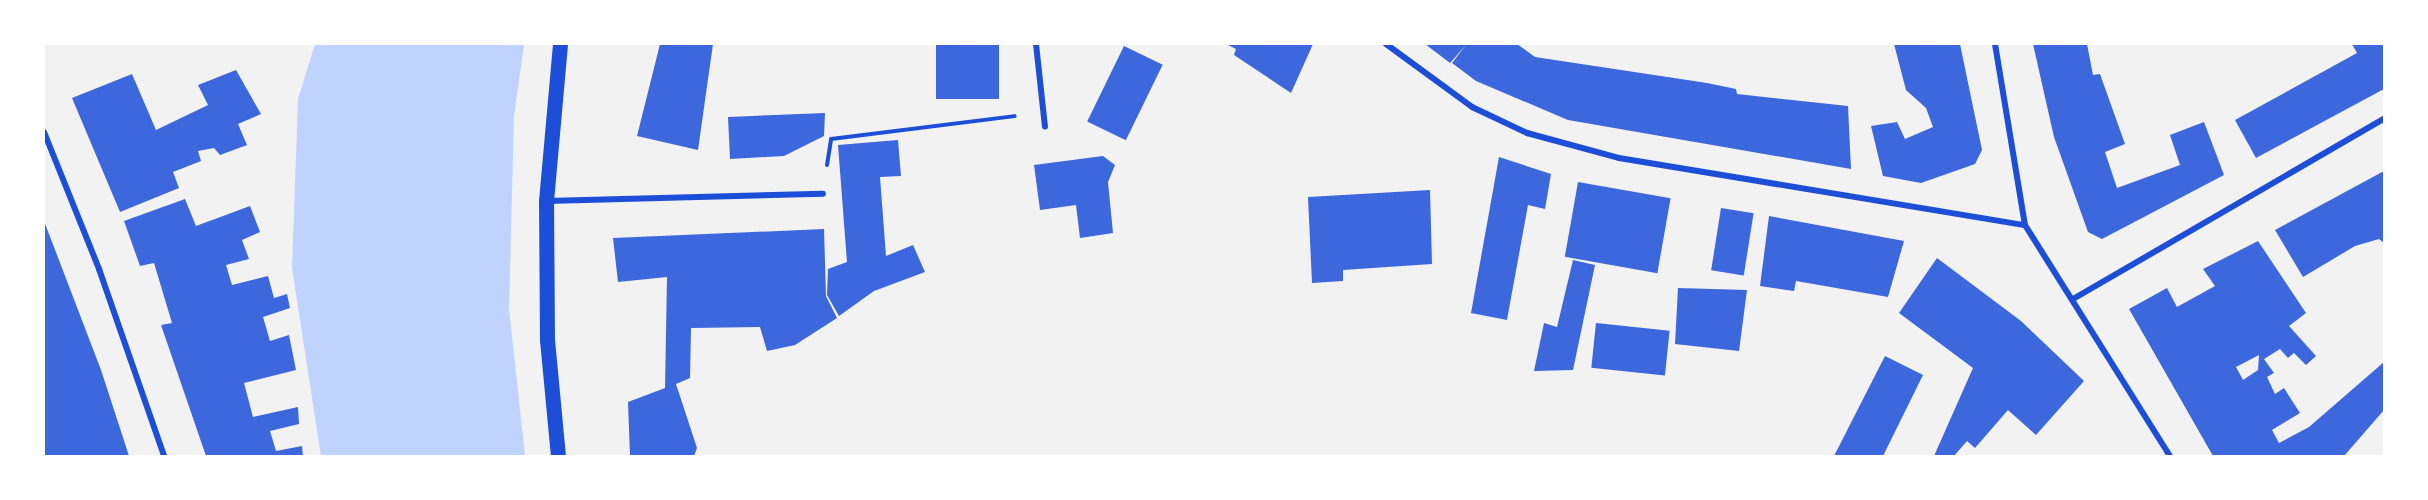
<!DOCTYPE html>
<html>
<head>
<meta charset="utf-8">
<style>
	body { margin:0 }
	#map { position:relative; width:2428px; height:500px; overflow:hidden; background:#f2f2f2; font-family:Inter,sans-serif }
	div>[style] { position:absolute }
	.water>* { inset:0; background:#bfd3fe }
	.building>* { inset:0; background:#3d67dc; transform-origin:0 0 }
	.path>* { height:4px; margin:-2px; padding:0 2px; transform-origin:2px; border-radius:2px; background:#1d4ed8 }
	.minor>* { height:6px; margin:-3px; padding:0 3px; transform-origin:3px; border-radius:3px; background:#1d4ed8 }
	.primary>* { height:15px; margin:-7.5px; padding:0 7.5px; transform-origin:7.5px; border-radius:7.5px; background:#1d4ed8 }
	span { translate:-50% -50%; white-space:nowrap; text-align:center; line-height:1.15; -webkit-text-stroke:6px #fff; paint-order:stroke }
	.frame { position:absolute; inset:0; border:45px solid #fff; pointer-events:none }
</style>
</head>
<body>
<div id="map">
	<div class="water">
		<div style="clip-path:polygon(315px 44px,524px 44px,514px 116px,509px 309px,525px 456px,321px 456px,292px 268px,298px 99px)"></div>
	</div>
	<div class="building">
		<div style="clip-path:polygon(660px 44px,713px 44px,698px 150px,637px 136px)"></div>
		<div style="left:936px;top:44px;width:63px;height:55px"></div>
		<div style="clip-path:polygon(1226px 44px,1313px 44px,1291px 93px,1234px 55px,1236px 49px)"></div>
		<div style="clip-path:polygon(1425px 44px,1517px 44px,1535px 57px,1707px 83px,1736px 89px,1737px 94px,1848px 106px,1851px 169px,1568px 120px,1476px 81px,1452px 63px,1466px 45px,1450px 63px)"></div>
		<div style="clip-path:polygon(1894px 44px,1960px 44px,1982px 150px,1975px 164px,1921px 183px,1883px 176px,1871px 126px,1897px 122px,1905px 139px,1933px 127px,1926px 108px,1906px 90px)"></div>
		<div style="clip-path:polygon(2033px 44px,2087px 44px,2093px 75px,2100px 74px,2125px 144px,2105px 152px,2117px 188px,2180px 165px,2170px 135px,2204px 122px,2224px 175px,2102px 239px,2088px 232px,2054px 137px)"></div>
		<div style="clip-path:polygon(2352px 44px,2384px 44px,2384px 89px,2256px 158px,2235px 120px,2357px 53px)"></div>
		<div style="left:1124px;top:46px;width:43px;height:84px;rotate:26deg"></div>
		<div style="clip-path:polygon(236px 70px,261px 114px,238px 124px,247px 145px,220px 155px,214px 148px,198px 151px,201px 161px,173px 172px,179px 188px,120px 212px,72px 98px,132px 74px,156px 130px,208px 105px,198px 85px)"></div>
		<div style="clip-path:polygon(825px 113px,824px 136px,784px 156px,730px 159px,728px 117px)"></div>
		<div style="clip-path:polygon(898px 140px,901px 176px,880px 177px,886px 256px,913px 245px,925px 272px,874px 291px,839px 316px,827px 295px,828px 269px,847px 262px,838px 145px)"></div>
		<div style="clip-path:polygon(1103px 156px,1115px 165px,1108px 182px,1113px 233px,1080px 238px,1076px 205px,1040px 210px,1034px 165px)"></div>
		<div style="clip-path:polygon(1499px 157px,1551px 174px,1545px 209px,1528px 205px,1507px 320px,1471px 313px)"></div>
		<div style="clip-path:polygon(2384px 171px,2384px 243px,2379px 239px,2355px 246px,2303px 277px,2275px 230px)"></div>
		<div style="left:1578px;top:182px;width:94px;height:76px;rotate:10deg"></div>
		<div style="clip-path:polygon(1430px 190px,1432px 264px,1343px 270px,1343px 281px,1312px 283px,1308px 197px)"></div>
		<div style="clip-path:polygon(185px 199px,196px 226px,250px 206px,260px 232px,242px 240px,249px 259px,226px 265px,232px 285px,268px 276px,274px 298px,287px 294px,290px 308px,263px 317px,270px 341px,289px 335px,296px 370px,244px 383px,253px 417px,298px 407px,299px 424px,270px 431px,276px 451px,302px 446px,303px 456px,206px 456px,161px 325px,172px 323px,154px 263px,140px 266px,124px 221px)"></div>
		<div style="left:1721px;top:208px;width:33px;height:63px;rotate:9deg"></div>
		<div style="clip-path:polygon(1769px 216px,1904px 241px,1888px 297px,1796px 281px,1794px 291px,1760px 286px)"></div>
		<div style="clip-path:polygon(44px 221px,101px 370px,129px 456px,44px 456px)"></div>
		<div style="clip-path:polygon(824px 229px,826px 296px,837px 318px,795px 345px,767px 351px,760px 327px,691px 328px,690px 378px,676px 384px,697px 448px,694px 456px,630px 456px,628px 402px,665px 388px,667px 277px,618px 282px,613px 238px)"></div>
		<div style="clip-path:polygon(evenodd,2258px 241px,2306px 313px,2289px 326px,2316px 356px,2306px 365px,2294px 353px,2288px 358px,2280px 349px,2264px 359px,2274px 373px,2267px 377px,2275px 394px,2284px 388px,2300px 413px,2272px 430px,2279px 443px,2309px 427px,2384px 362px,2384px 410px,2344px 456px,2213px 456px,2129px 309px,2167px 288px,2177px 307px,2215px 286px,2203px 269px,2258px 241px,2259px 355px,2258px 370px,2243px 380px,2236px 367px,2259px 355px)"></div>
		<div style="clip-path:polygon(1937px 258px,2021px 321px,2084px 381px,2036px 435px,2008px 410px,1975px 448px,1967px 441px,1954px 456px,1934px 456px,1973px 368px,1899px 313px)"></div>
		<div style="clip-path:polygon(1573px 260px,1595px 265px,1573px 370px,1534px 371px,1544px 323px,1557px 327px)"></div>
		<div style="clip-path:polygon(1678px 288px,1747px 290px,1739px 351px,1675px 344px)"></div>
		<div style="left:1596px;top:323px;width:74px;height:45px;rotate:6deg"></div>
		<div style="clip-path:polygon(1885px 356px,1923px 375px,1883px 456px,1834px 456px)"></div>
	</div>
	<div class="path">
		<div style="left:827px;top:165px;width:26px;rotate:-81deg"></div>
		<div style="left:831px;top:139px;width:185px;rotate:-7.1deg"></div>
	</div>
	<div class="minor">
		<div style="left:1036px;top:44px;width:83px;rotate:83.8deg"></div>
		<div style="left:1386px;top:44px;width:107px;rotate:36.2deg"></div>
		<div style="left:1472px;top:107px;width:61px;rotate:25.3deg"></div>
		<div style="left:1527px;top:133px;width:95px;rotate:15.2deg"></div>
		<div style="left:1619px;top:158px;width:411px;rotate:9.4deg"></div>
		<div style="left:1995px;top:44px;width:183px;rotate:80.6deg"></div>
		<div style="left:2025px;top:225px;width:273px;rotate:57.9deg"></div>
		<div style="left:44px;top:132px;width:148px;rotate:68.1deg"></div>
		<div style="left:99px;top:269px;width:198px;rotate:70.8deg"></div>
		<div style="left:547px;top:201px;width:276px;rotate:-1.5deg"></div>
		<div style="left:2073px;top:299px;width:359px;rotate:-30.1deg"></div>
	</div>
	<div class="primary">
		<div style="left:558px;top:456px;width:117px;rotate:-95.4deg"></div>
		<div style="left:547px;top:340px;width:139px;rotate:-90.4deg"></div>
		<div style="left:546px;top:201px;width:158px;rotate:-84.9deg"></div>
	</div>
	<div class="frame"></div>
</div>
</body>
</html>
